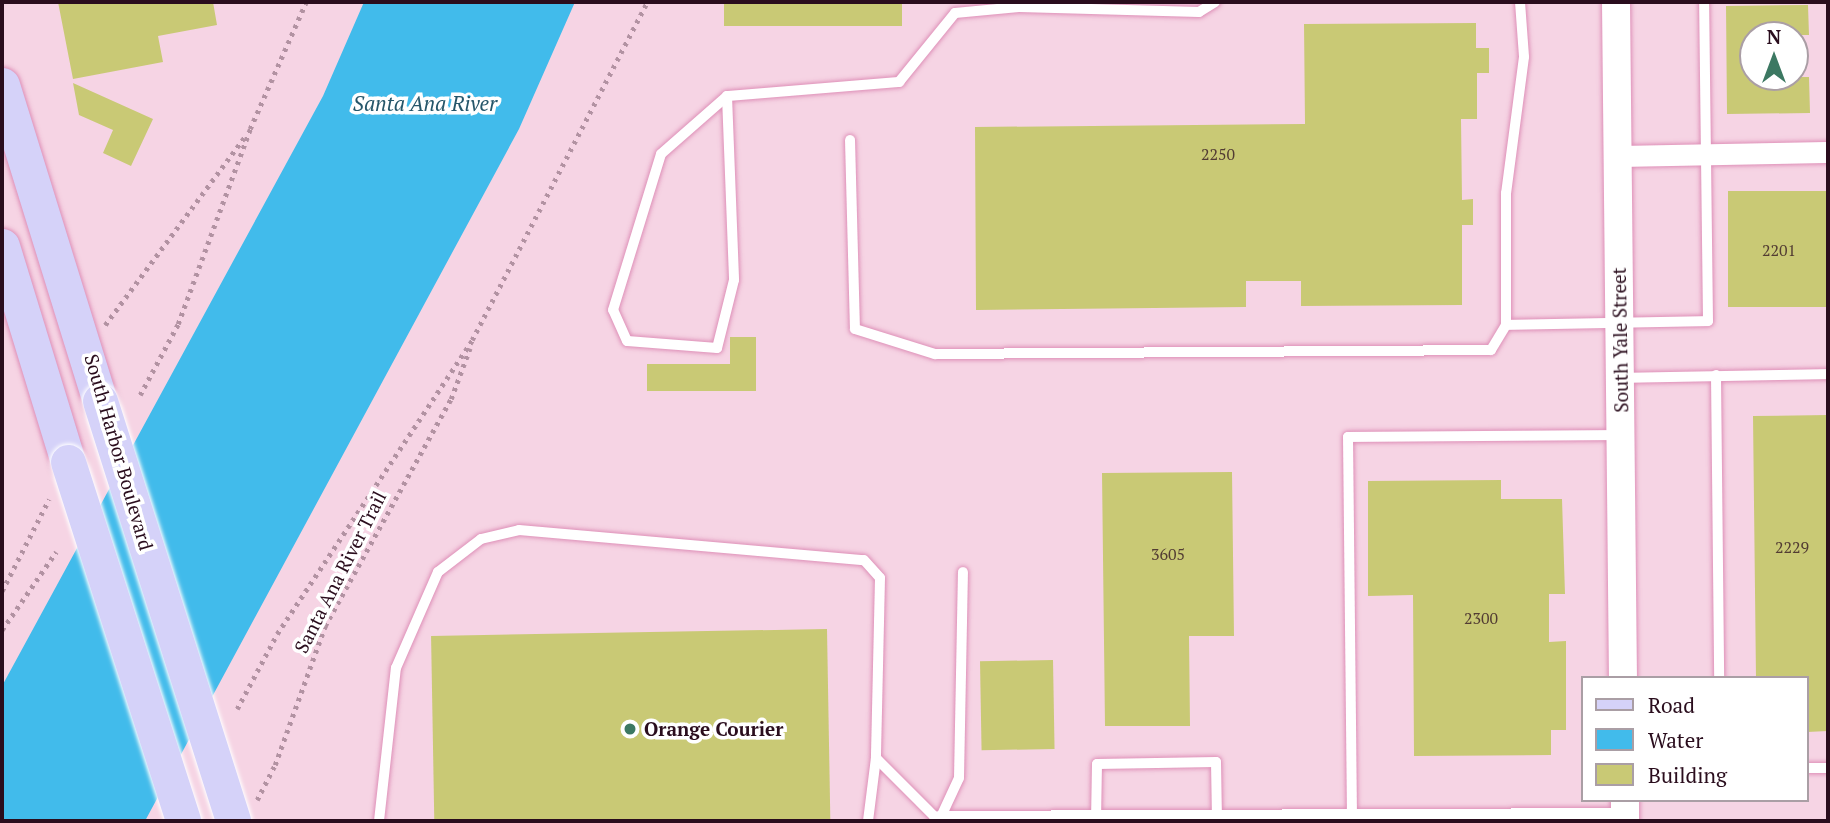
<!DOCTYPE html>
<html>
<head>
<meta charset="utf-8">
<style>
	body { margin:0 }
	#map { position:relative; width:1830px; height:823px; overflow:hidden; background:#f6d4e4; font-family:"PT Serif",serif }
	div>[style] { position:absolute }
	.water>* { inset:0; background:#41bbeb }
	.building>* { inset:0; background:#c9c975; transform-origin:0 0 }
	.path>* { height:4.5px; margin-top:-2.25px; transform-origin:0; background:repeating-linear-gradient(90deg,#b292a2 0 3.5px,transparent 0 8.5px) }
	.roads { filter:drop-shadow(0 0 2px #de90b8) drop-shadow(0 0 2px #de90b8) }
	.service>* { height:10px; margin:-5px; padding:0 5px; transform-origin:5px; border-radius:5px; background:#fff }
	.minor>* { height:21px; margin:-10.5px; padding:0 10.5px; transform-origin:10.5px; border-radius:10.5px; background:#fff }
	.tertiary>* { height:28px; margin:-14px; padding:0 14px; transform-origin:14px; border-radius:14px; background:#fff }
	.primary>* { height:35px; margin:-17.5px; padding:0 17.5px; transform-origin:17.5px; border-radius:17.5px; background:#d5d2f9 }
	.bridges { filter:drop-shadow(0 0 2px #fff) drop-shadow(0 0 2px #fff) }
	.primary-bridge>* { height:35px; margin:-17.5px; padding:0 17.5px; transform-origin:17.5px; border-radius:17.5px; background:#d5d2f9 }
	.dots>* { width:19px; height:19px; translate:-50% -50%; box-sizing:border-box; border:4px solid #fff; border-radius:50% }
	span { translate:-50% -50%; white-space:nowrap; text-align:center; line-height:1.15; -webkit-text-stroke:7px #fff; paint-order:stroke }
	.number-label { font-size:16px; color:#523c33 }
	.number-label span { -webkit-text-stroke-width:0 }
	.street-label { font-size:19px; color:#2a0d1d }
	.poi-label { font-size:19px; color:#2a0d1d; font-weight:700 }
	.left { translate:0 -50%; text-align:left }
	.water-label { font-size:21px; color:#25566a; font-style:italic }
	.frame { position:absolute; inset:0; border:4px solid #2a0d1d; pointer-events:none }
	.legend { position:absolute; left:1581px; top:676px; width:228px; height:126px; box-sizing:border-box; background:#fff; border:2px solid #aa9ea5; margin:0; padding:9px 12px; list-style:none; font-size:21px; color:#2a0d1d }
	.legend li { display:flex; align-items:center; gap:14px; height:35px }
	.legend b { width:35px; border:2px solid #aa9ea5 }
	.north { position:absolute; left:1739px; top:21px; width:70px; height:70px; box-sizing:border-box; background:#fff; border:2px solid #aa9ea5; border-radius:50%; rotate:0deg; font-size:19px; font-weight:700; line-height:28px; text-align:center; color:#2a0d1d }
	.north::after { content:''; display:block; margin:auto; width:24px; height:32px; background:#3c7862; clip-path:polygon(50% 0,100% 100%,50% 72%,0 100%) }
</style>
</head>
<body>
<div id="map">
	<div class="water">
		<div style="clip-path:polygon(364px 2px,575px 2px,519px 129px,145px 821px,2px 821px,2px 686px,323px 96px)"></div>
	</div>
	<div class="building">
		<div style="clip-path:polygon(58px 2px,213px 2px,217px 25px,158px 36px,163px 62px,73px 79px)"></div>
		<div style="left:724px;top:2px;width:178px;height:24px"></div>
		<div style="clip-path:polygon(1808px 5px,1809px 35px,1753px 35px,1753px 77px,1809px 77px,1810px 113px,1727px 114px,1726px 6px)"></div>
		<div style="clip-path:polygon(1476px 23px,1476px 48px,1489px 48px,1489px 73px,1477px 73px,1477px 119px,1461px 119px,1462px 200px,1473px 199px,1473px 225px,1462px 225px,1462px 305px,1301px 306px,1301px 281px,1246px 281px,1246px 307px,976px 310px,975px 127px,1305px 124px,1304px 24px)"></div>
		<div style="clip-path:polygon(73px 83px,153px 119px,131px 166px,103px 153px,113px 130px,79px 115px)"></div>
		<div style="left:1828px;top:191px;width:116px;height:100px;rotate:90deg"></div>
		<div style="clip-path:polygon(730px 337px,756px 337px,756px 391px,647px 391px,647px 364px,730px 364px)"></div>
		<div style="clip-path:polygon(1828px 415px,1828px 731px,1807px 732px,1807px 678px,1756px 678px,1753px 416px)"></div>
		<div style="clip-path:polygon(1232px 472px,1234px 636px,1189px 636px,1190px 726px,1105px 726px,1102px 473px)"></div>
		<div style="clip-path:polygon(1501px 480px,1501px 499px,1562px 499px,1565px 594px,1549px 594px,1549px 642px,1566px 641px,1566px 730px,1551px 730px,1551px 755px,1414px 756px,1413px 595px,1368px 596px,1368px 481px)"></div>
		<div style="left:827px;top:629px;width:192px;height:396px;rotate:89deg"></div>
		<div style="left:1053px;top:660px;width:89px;height:73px;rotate:89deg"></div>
	</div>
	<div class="path">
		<div style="left:105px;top:325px;width:237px;rotate:-53.4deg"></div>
		<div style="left:140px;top:395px;width:81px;rotate:-61.8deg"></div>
		<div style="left:178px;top:324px;width:208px;rotate:-69.7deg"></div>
		<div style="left:250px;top:129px;width:139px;rotate:-66.2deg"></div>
		<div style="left:2px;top:591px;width:103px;rotate:-62.9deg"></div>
		<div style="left:2px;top:630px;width:95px;rotate:-55.3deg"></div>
		<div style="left:237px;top:709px;width:85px;rotate:-61.9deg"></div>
		<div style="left:277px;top:634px;width:353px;rotate:-56.4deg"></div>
		<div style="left:472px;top:340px;width:381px;rotate:-62.6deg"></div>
		<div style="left:257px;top:800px;width:39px;rotate:-63deg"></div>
		<div style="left:275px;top:765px;width:148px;rotate:-70.2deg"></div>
		<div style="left:325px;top:626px;width:260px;rotate:-61deg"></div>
		<div style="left:451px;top:399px;width:54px;rotate:-69.6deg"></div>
	</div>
	<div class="roads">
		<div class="service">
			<div style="left:1520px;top:2px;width:55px;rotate:85.8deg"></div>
			<div style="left:1524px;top:57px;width:137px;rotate:97.5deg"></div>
			<div style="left:1506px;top:193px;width:132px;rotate:90deg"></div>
			<div style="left:1506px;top:325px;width:202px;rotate:-1.1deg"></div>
			<div style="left:1708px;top:321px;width:319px;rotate:-90.7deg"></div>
			<div style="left:727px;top:96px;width:184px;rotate:87.8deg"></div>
			<div style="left:734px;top:280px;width:70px;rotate:104deg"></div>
			<div style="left:717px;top:348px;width:90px;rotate:-175.6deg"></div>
			<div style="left:627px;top:341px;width:34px;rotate:-114deg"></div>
			<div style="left:613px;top:310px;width:163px;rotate:-72.9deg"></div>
			<div style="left:661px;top:154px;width:88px;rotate:-41.3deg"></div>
			<div style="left:727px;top:96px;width:173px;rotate:-4.7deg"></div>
			<div style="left:899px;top:82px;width:89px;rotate:-50.9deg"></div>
			<div style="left:955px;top:13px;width:64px;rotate:-5.4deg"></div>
			<div style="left:1019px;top:7px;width:180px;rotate:1.6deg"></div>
			<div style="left:1199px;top:12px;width:19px;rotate:-32deg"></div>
			<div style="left:850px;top:140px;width:189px;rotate:88.5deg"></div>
			<div style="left:855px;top:329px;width:84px;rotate:17.4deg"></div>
			<div style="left:935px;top:354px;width:556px;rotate:-0.41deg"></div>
			<div style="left:1491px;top:350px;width:29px;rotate:-59deg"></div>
			<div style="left:1716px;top:375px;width:303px;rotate:89.4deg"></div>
			<div style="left:1621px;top:378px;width:207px;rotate:-1.1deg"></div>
			<div style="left:1807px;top:768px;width:21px"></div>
			<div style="left:1352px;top:818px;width:381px;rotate:-90.6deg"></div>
			<div style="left:1348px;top:437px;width:270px;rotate:-0.4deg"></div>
			<div style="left:379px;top:821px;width:154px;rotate:-83.7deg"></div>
			<div style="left:396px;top:668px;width:105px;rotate:-66.4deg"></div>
			<div style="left:438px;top:572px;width:54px;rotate:-37.5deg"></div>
			<div style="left:481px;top:539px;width:39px;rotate:-13deg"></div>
			<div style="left:519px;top:530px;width:346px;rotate:5deg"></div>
			<div style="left:864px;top:560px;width:24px;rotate:48deg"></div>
			<div style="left:880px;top:578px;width:180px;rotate:91.3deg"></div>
			<div style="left:876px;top:758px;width:89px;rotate:45deg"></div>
			<div style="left:939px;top:821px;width:47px;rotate:-65.1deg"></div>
			<div style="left:959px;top:778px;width:206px;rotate:-88.9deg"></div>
			<div style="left:868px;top:821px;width:64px;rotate:-82.8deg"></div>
			<div style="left:1096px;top:821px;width:57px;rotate:-89deg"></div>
			<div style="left:1097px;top:764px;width:119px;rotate:-1deg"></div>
			<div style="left:1216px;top:762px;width:57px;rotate:89deg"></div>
		</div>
		<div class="minor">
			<div style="left:1617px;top:156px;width:211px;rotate:-1.1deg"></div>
			<div style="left:939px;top:821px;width:686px;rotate:-0.25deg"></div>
		</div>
		<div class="tertiary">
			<div style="left:1616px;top:2px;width:676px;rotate:89.41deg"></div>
			<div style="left:1625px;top:800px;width:21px;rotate:90deg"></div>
		</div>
		<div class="primary">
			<div style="left:2px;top:85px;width:331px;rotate:72.8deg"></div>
			<div style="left:2px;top:246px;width:226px;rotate:73deg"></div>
		</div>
	</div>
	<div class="bridges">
		<div class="primary-bridge">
			<div style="left:100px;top:401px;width:441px;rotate:72.4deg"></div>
			<div style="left:68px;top:462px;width:377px;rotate:72.2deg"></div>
		</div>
	</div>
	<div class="dots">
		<div style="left:630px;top:729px;background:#3c7862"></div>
	</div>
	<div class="number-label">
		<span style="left:1218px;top:154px">2250</span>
		<span style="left:1779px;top:250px">2201</span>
		<span style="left:1792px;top:547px">2229</span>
		<span style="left:1168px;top:554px">3605</span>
		<span style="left:1481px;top:618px">2300</span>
	</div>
	<div class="street-label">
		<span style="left:1620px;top:340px;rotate:-91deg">South Yale Street</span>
		<span style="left:119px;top:452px;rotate:74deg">South Harbor Boulevard</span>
		<span style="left:340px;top:572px;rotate:-63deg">Santa Ana River Trail</span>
	</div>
	<div class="poi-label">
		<span class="left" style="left:644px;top:729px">Orange Courier</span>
	</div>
	<div class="water-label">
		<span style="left:425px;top:103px">Santa Ana River</span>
	</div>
	<div class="frame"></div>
	<ul class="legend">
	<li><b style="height:9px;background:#d5d2f9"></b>Road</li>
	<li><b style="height:19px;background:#41bbeb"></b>Water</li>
	<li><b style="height:19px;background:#c9c975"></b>Building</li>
	</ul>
	<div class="north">N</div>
</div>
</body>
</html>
